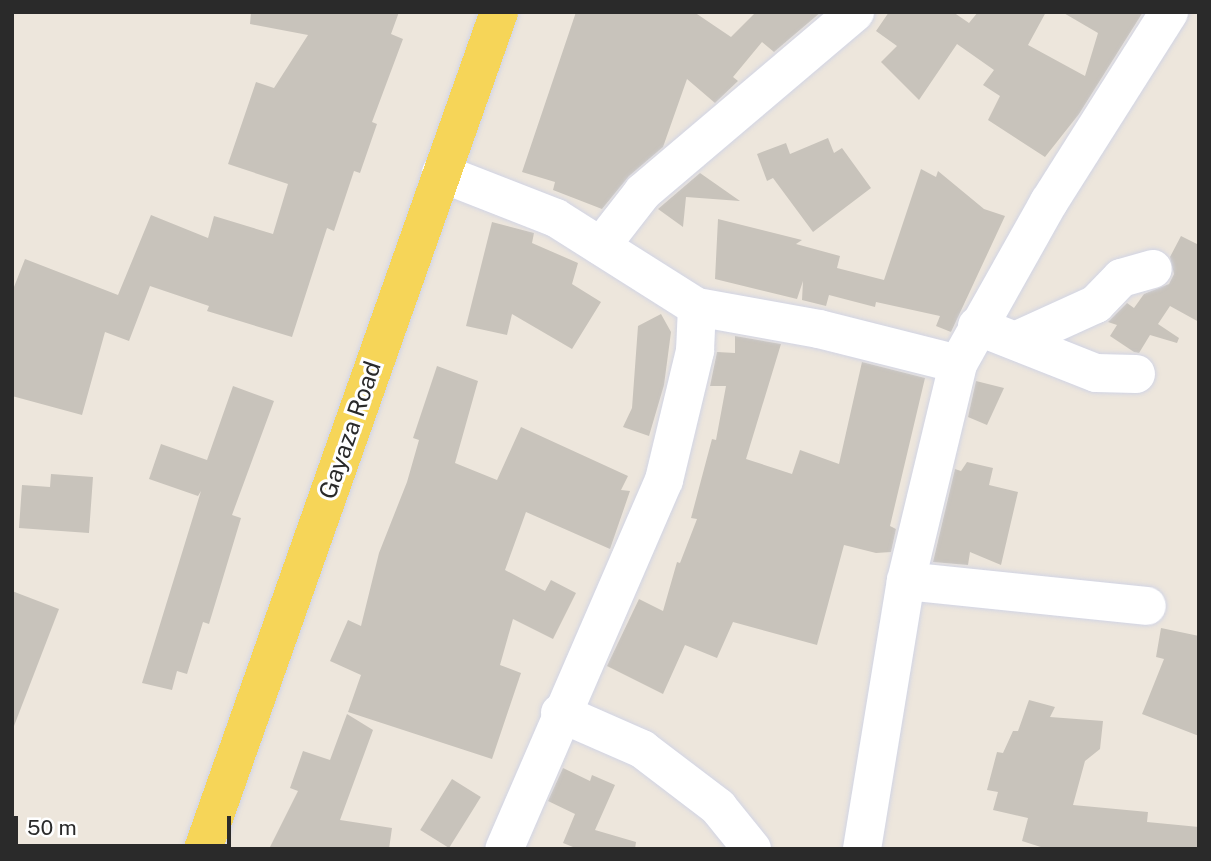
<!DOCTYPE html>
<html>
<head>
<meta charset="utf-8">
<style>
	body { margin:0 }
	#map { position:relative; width:1211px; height:861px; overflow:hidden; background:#ede6dc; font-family:"Public Sans",sans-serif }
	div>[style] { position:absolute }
	.building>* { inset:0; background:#c8c3bb; transform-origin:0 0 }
	.roads { filter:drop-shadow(0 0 2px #d1d4e4) drop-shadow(0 0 2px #d1d4e4) }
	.minor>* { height:38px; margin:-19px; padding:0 19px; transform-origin:19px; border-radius:19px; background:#fff }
	.major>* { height:38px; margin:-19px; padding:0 19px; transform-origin:19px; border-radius:19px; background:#f6d558 }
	span { translate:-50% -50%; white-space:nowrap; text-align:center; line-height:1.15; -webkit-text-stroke:6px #fff; paint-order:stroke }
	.street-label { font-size:24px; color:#2a2a2a }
	.frame { position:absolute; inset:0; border:14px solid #2a2a2a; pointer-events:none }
	.scale { position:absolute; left:14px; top:816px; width:217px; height:32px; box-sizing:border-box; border:4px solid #2a2a2a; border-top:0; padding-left:9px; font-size:21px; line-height:24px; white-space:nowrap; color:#2a2a2a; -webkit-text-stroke:5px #fff; paint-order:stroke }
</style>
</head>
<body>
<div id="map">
	<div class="building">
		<div style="clip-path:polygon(251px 12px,399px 12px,391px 34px,403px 39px,372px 122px,377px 124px,360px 173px,354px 171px,334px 231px,327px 228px,292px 337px,207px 311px,209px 306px,150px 286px,129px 341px,105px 332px,82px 415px,12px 396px,12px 292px,25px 259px,118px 295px,151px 215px,208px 238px,214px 216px,273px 234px,288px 184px,228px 164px,256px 82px,274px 88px,308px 35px,250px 24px)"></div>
		<div style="clip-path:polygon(576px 12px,694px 12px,731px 37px,756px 12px,821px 12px,774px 52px,762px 42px,733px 77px,738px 81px,715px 103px,687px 79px,663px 147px,629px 176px,602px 209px,553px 190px,555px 182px,522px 172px)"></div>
		<div style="clip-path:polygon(889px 12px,953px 12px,969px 23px,978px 12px,1046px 12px,1028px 45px,1085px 76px,1098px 33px,1062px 12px,1143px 12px,1079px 114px,1045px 157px,988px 120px,1000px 96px,983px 85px,994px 70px,957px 44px,919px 100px,881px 62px,897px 46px,876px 31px)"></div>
		<div style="clip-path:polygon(828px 138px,834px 153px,842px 148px,871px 188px,813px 232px,773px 178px,767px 181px,757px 154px,786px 143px,790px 154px)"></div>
		<div style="clip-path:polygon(921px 169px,936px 177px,938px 171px,984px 209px,1005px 216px,951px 332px,936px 326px,940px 316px,876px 302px,875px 307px,829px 295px,826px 306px,802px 300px,803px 281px,797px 299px,715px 279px,718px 219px,802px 240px,796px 244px,840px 256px,837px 268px,884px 280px)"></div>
		<div style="clip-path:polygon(700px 173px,740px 201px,686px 197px,683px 227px,658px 209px)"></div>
		<div style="clip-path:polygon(492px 222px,534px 233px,532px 243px,578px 263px,572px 284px,601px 302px,572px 349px,512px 314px,507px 335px,466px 326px)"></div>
		<div style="clip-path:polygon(1181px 236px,1199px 245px,1199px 322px,1170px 306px,1158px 324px,1179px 338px,1177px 343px,1150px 335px,1139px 353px,1134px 352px,1110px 336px,1117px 325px,1108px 322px,1127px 303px,1134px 308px,1144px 294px,1169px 284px,1174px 274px,1170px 257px)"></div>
		<div style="clip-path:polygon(661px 314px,671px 332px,664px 385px,649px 436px,623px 427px,632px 408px,638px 326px)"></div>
		<div style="clip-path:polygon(735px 336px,781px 344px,746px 459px,792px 474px,800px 450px,839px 464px,862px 362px,925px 378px,890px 526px,896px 529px,891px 552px,876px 553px,844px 545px,817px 645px,733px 622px,717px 658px,685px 645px,663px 694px,607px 666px,639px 599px,663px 611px,677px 562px,680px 563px,697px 519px,691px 518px,712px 439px,716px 440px,726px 386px,710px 386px,717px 352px,735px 353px)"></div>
		<div style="clip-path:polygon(437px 366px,478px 381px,455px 463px,497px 480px,521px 427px,628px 476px,621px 490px,630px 491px,610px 549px,526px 512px,505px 570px,545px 591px,551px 580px,576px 593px,553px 639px,513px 619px,500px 665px,521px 673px,492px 759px,348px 712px,361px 675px,330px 661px,348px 620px,361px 626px,379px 553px,407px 482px,419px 440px,413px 438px)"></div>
		<div style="clip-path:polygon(976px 381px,1004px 388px,987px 425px,968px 417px)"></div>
		<div style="clip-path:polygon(233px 386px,274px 401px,232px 515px,241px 518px,209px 624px,203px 622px,187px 674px,177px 671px,172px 690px,142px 683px,201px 491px,198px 496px,149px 479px,161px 444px,207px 460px)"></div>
		<div style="clip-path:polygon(967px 462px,993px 468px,989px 485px,1018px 492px,1001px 565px,970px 552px,968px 565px,933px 562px,955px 469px,961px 471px)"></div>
		<div style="clip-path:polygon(51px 474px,93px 477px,89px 533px,19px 528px,22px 485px,50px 487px)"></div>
		<div style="clip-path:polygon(12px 591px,59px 609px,14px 726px,12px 726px)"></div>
		<div style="clip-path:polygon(1161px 628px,1199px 636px,1199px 736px,1142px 714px,1164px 659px,1156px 657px)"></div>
		<div style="clip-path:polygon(1029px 700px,1055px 707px,1050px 717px,1103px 721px,1100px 749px,1085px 761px,1073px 805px,1148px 812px,1147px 822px,1199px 827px,1199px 849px,1047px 849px,1022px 841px,1028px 818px,993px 810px,998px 792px,987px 790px,997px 752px,1003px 753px,1013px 731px,1018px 731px)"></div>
		<div style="clip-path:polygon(347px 714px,373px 730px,340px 820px,392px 828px,389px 849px,269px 849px,298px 791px,290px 788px,303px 751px,330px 760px)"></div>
		<div style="clip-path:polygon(563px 768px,590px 781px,592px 775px,615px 785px,595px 830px,636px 842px,635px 849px,578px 849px,563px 843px,575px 814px,548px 801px)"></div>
		<div style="left:452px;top:779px;width:34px;height:60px;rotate:32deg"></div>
	</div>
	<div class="roads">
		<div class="minor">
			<div style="left:441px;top:173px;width:123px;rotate:21.4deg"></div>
			<div style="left:556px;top:218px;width:167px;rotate:32.3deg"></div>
			<div style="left:697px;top:307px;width:44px;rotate:92.6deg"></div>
			<div style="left:695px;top:351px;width:133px;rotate:103.5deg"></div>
			<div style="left:664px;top:480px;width:402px;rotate:113.4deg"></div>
			<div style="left:601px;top:246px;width:68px;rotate:-52.1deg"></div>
			<div style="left:643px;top:192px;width:278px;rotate:-40.3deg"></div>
			<div style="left:697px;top:307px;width:124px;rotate:10.2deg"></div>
			<div style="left:819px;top:329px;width:143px;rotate:14.1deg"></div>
			<div style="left:977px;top:326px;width:128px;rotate:21.6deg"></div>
			<div style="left:1096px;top:373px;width:40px;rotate:1.4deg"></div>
			<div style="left:1017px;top:340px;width:87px;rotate:-24.5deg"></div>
			<div style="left:1096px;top:304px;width:36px;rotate:-46deg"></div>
			<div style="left:1121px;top:278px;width:33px;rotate:-16deg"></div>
			<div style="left:906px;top:581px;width:242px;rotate:5.9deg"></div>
			<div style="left:560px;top:713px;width:90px;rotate:23.7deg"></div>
			<div style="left:642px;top:749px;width:96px;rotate:37.3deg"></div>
			<div style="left:718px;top:807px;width:54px;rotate:51deg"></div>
			<div style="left:862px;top:849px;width:272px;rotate:-80.7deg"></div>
			<div style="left:906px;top:581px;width:223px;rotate:-76.5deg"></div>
			<div style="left:958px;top:364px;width:186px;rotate:-60.7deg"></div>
			<div style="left:1049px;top:202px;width:225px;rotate:-57.7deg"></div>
		</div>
		<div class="major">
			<div style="left:203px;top:849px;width:888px;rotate:-70.52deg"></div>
		</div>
	</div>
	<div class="street-label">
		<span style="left:350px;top:430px;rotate:-71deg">Gayaza Road</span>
	</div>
	<div class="frame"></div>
	<div class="scale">50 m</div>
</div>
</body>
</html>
